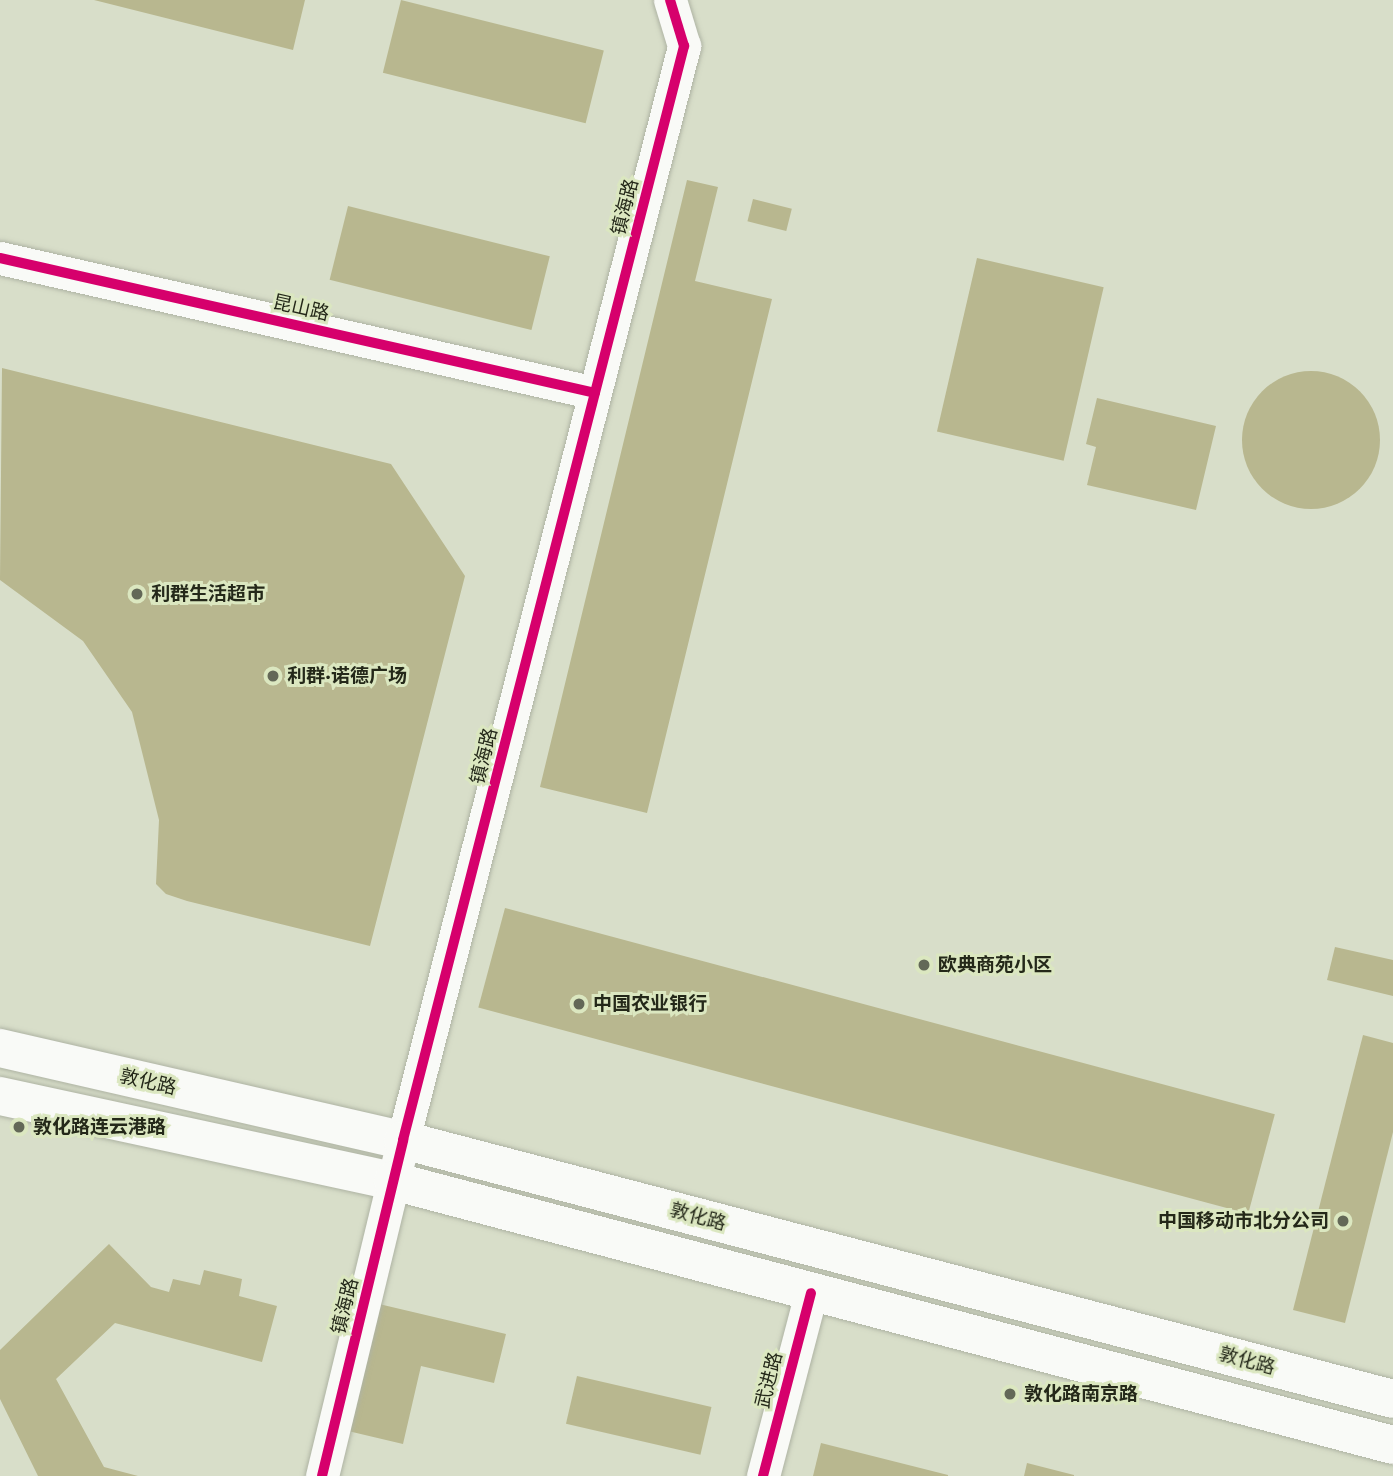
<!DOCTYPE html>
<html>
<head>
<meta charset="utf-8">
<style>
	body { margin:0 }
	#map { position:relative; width:1393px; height:1476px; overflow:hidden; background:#d8dec9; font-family:Jost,"Noto Sans SC",sans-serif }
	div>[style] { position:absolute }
	.building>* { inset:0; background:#b8b78f; transform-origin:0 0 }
	.round { border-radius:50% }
	.roads { filter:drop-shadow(0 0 2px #aeb3a3) drop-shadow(0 0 2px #aeb3a3) }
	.minor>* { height:33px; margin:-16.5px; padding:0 16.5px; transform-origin:16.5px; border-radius:16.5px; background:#f9faf7 }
	.major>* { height:38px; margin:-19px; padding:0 19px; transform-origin:19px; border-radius:19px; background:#f9faf7 }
	.cycleway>* { height:10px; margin:-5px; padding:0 5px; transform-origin:5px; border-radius:5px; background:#d6006c }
	.dots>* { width:19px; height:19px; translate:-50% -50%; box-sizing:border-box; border:4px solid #dbe7c0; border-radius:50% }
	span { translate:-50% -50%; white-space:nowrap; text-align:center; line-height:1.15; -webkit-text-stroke:6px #dbe7c0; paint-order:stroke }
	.street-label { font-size:19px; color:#242819 }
	.poi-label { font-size:19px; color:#242819; font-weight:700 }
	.left { translate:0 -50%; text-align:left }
	.right { translate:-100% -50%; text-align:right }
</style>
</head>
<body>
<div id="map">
	<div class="building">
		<div style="clip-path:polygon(94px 0,305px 0,293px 50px)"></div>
		<div style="left:401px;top:0;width:209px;height:75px;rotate:14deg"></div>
		<div style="clip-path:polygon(687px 180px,718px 187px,695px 281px,772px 299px,647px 813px,540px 787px)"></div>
		<div style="left:753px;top:199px;width:40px;height:23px;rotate:14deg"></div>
		<div style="left:348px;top:206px;width:208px;height:76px;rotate:14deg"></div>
		<div style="left:977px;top:258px;width:130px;height:178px;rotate:13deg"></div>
		<div style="clip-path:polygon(2px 368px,391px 464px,465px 576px,370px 946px,187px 901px,166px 894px,156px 884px,159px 820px,132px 712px,83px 641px,0 580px)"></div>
		<div class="round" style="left:1242px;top:371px;width:138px;height:138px"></div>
		<div style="clip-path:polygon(1097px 398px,1216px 426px,1196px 510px,1087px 485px,1096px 447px,1086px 444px)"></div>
		<div style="left:505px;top:908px;width:797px;height:103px;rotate:15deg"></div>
		<div style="clip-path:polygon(1335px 947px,1393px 960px,1393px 996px,1327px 980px)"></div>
		<div style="clip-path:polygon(1363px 1035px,1393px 1043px,1393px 1132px,1345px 1323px,1293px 1310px)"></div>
		<div style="clip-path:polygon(109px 1244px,151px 1287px,169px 1292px,173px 1279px,200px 1285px,204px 1270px,242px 1279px,239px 1296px,277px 1306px,262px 1362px,115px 1323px,56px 1379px,104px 1467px,138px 1476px,38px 1476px,0 1399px,0 1350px)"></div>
		<div style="clip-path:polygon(379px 1304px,506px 1334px,494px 1383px,421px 1366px,403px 1444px,348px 1431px)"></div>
		<div style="left:577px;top:1376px;width:138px;height:49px;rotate:13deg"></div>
		<div style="clip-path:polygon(821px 1443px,948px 1475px,948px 1476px,813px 1476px)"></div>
		<div style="clip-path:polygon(1027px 1463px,1074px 1475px,1074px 1476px,1024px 1476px)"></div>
	</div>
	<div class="roads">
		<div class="minor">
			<div style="left:0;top:258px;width:610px;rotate:12.78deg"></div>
			<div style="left:322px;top:1476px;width:346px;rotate:-76.4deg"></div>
			<div style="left:403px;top:1140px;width:1130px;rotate:-75.59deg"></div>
			<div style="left:684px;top:46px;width:48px;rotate:-106.9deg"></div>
			<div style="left:763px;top:1476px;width:189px;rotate:-75.3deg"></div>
		</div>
		<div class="major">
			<div style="left:0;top:1048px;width:413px;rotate:12.9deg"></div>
			<div style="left:403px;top:1140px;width:1023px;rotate:14.66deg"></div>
			<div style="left:0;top:1096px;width:402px;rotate:12.2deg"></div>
			<div style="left:393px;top:1181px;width:1034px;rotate:14.79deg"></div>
		</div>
	</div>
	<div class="cycleway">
		<div style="left:0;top:258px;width:610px;rotate:12.78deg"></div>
		<div style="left:322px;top:1476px;width:346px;rotate:-76.4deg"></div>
		<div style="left:403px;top:1140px;width:1130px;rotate:-75.59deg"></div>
		<div style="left:684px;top:46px;width:48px;rotate:-106.9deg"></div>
		<div style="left:763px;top:1476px;width:189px;rotate:-75.3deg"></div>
	</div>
	<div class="dots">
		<div style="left:137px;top:594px;background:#636857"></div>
		<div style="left:273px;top:676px;background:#636857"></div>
		<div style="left:924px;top:965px;background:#636857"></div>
		<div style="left:579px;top:1004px;background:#636857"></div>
		<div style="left:19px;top:1127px;background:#636857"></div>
		<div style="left:1343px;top:1221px;background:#636857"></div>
		<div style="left:1010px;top:1394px;background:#636857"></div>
	</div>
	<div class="street-label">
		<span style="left:625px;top:207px;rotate:-76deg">镇海路</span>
		<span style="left:301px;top:308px;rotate:13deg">昆山路</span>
		<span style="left:484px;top:756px;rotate:-76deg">镇海路</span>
		<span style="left:148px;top:1082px;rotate:13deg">敦化路</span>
		<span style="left:698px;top:1217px;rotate:15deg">敦化路</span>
		<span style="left:345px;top:1306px;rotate:-76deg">镇海路</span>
		<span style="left:1247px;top:1361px;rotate:15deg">敦化路</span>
		<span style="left:769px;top:1380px;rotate:-76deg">武进路</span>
	</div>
	<div class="poi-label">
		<span class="left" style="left:151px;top:594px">利群生活超市</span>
		<span class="left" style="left:287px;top:676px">利群·诺德广场</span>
		<span class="left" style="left:938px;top:965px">欧典商苑小区</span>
		<span class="left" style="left:593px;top:1004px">中国农业银行</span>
		<span class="left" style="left:33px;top:1127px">敦化路连云港路</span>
		<span class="right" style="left:1329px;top:1221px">中国移动市北分公司</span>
		<span class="left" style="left:1024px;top:1394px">敦化路南京路</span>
	</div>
</div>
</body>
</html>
